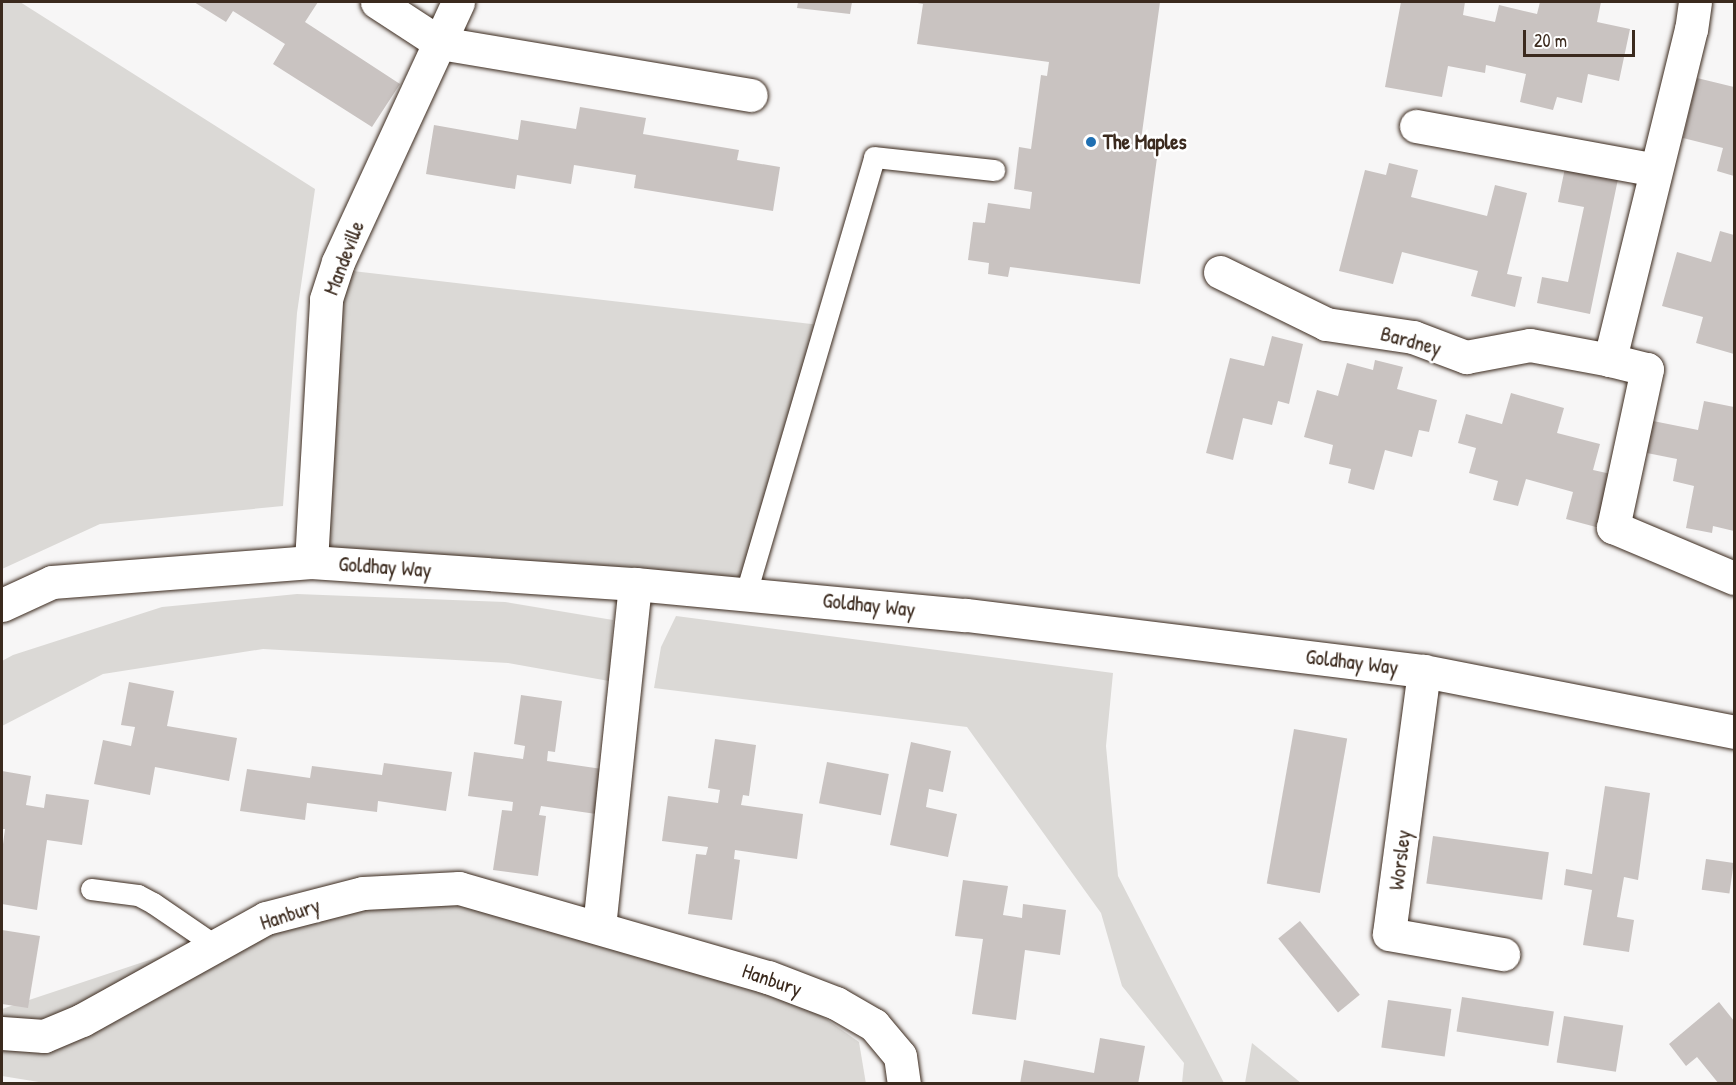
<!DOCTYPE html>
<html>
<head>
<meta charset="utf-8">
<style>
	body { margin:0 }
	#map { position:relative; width:1736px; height:1085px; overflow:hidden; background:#f7f6f6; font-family:"Patrick Hand",sans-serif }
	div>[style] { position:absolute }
	.green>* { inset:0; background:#dbd9d6 }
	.building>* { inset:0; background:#c9c3c1; transform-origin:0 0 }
	.roads { filter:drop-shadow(0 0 2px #3b2a1e) drop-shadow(0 0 2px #3b2a1e) }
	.service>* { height:21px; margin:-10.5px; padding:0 10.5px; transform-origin:10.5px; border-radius:10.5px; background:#fff }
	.minor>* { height:33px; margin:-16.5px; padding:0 16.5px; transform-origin:16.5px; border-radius:16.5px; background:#fff }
	.tertiary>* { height:33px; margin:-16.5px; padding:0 16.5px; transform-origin:16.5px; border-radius:16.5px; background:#fff }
	.dots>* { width:16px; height:16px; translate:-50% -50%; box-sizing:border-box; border:3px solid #fff; border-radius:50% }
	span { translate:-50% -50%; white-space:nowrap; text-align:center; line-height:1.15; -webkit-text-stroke:5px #fff; paint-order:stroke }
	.poi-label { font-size:21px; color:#3b2a1e; font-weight:700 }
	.left { translate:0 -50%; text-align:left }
	.street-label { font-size:21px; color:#3b2a1e }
	.frame { position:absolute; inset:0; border:3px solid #3b2a1e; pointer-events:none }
	.scale { position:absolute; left:1523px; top:30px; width:112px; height:27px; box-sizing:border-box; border:3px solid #3b2a1e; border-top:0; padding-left:8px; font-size:18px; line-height:21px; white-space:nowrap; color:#3b2a1e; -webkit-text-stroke:4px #fff; paint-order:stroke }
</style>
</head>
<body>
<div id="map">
	<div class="green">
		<div style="clip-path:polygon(2px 2px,20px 2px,315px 189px,297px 313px,283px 506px,100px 524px,2px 569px)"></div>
		<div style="clip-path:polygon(344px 270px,820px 325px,743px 589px,316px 557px)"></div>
		<div style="clip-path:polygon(297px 594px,505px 602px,613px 620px,609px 681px,508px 663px,263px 649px,103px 674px,2px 726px,2px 661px,13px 655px,162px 607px)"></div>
		<div style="clip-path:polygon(676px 616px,1113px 673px,1106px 746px,1118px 876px,1224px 1083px,1182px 1083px,1184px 1063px,1122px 986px,1101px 913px,967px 727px,654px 688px,661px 647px)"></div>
		<div style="clip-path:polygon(363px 889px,459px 894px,786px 991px,859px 1042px,866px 1084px,51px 1084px,2px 1076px,2px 1009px)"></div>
		<div style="clip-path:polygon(1252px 1043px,1301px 1083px,1245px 1083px)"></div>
	</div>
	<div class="building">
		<div style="clip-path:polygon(194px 2px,318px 2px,305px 22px,400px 84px,372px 127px,273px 64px,285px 44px,233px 11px,226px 22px)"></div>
		<div style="clip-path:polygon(798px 2px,852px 2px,850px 14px,797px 8px)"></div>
		<div style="clip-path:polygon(912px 2px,1160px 2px,1141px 140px,1159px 143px,1140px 284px,1010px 267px,1008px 277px,988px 274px,989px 263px,968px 260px,973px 222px,985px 223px,988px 203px,1030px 209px,1032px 192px,1014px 189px,1019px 147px,1031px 149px,1041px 75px,1047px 76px,1049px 62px,917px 44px,923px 4px)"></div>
		<div style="clip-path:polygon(1401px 2px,1465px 2px,1463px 15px,1495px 22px,1499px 5px,1537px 14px,1540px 2px,1601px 2px,1597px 22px,1630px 29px,1619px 81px,1588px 74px,1582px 103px,1557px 97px,1553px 110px,1520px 102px,1526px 74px,1486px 65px,1485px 73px,1448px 66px,1442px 97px,1385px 87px)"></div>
		<div style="clip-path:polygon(1697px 78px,1734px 87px,1734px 176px,1717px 171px,1723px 148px,1683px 138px)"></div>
		<div style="clip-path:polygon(580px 107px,646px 118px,643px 134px,739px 150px,737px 160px,780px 167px,773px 211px,634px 188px,636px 175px,574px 165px,571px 184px,517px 175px,515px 189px,426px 174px,434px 125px,518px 140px,521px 120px,576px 129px)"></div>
		<div style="clip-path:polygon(1389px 163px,1418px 170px,1411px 197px,1487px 216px,1495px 185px,1527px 193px,1507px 274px,1522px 277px,1515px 307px,1471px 296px,1478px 271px,1402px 252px,1393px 284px,1339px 271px,1365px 170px,1386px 175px)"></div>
		<div style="clip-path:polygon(1565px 168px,1618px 179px,1590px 314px,1537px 303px,1542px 277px,1568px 282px,1584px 207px,1558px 202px)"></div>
		<div style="clip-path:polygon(1720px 231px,1734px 235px,1734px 354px,1696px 343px,1703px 317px,1662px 306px,1677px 252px,1711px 262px)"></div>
		<div style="clip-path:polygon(1272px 336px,1303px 344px,1289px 404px,1278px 401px,1272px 425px,1243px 418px,1233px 460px,1206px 453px,1230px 358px,1264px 366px)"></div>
		<div style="clip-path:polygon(1375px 360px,1403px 367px,1397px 389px,1437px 400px,1429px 432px,1419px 430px,1412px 457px,1385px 450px,1374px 490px,1348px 483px,1351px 469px,1329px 464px,1333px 445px,1304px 437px,1317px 390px,1338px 396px,1347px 363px,1373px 370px)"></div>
		<div style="clip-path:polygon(1511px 393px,1564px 408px,1557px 433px,1600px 444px,1593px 470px,1611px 474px,1596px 527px,1566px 519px,1573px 492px,1526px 479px,1518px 506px,1493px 500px,1498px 481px,1469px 473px,1476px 448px,1458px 443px,1466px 414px,1502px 424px)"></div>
		<div style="clip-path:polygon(1704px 401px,1734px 407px,1734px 531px,1713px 526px,1712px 533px,1686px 528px,1694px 486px,1673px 481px,1677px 459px,1647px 453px,1653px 421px,1698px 430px)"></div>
		<div style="clip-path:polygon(129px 682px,174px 691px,167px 726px,237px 738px,229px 781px,155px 767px,150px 795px,94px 784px,103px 740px,131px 746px,135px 727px,121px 725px)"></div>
		<div style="clip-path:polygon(521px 695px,562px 701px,555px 752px,548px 751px,547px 761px,609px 770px,603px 815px,541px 806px,539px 815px,546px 816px,538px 876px,493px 870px,502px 810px,512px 811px,513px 802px,468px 796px,474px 752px,523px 759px,525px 746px,514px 744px)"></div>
		<div style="left:1294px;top:729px;width:54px;height:157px;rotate:10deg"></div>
		<div style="clip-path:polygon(715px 739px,756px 745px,749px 796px,743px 795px,741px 805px,803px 814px,797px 859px,735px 850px,734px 859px,740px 860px,732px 920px,688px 914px,696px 854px,706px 855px,708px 847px,662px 841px,668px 796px,718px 803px,720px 790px,708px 788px)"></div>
		<div style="clip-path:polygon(911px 742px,951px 751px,943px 792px,929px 789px,926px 807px,957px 814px,948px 857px,890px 845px)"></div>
		<div style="left:827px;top:762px;width:63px;height:42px;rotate:11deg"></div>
		<div style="clip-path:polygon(384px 763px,452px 772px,446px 811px,378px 801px,377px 812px,307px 803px,305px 820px,240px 811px,247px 769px,310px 778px,312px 766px,382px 775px)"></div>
		<div style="clip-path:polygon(2px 771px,31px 776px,26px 805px,44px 808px,46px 794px,89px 800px,82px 845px,47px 840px,37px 910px,2px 904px,2px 852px,5px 829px,2px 829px)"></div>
		<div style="clip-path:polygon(1605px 786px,1650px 793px,1638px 880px,1624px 877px,1617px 917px,1634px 920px,1629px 952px,1583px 945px,1592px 890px,1564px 885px,1566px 869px,1592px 874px)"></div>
		<div style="left:1433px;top:836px;width:117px;height:48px;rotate:8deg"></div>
		<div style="left:1706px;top:859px;width:28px;height:31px;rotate:8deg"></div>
		<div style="clip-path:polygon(963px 880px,1008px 886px,1003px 915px,1022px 918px,1023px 904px,1066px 910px,1060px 955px,1025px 950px,1016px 1020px,972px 1014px,983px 939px,955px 936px)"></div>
		<div style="left:1300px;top:921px;width:95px;height:28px;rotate:51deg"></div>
		<div style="clip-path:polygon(2px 930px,40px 936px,28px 1008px,2px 1004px)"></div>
		<div style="left:1462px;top:997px;width:93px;height:35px;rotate:9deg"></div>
		<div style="left:1388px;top:1000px;width:64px;height:48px;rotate:8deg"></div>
		<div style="clip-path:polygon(1719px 1002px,1734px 1021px,1734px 1080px,1731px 1084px,1719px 1084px,1697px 1057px,1686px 1066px,1669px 1044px)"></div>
		<div style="left:1564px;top:1016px;width:60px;height:47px;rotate:9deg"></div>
		<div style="clip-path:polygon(1100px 1038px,1145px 1046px,1138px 1084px,1020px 1084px,1024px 1060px,1094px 1073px)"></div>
	</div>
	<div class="roads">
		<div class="service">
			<div style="left:746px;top:593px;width:454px;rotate:-73.6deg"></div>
			<div style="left:874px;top:157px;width:121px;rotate:6.2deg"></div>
			<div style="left:91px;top:889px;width:47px;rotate:7.3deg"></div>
			<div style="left:138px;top:895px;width:17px;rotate:28deg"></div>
			<div style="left:153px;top:903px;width:76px;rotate:34.3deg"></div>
		</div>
		<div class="minor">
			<div style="left:377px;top:2px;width:75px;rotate:33.1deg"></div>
			<div style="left:440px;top:43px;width:315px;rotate:9.5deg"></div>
			<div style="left:1695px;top:2px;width:27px;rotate:98deg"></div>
			<div style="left:1691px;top:29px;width:341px;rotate:103.8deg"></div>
			<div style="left:1610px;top:360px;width:38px;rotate:14deg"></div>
			<div style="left:1647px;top:369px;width:162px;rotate:102.1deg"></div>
			<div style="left:1613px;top:527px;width:131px;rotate:22.9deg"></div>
			<div style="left:1416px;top:126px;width:243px;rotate:10.4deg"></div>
			<div style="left:1220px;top:272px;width:118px;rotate:26.1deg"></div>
			<div style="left:1326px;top:324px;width:88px;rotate:8.5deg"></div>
			<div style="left:1413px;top:337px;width:57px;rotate:20.7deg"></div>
			<div style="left:1466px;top:357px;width:65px;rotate:-10.6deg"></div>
			<div style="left:1530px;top:345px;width:81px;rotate:10.6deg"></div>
			<div style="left:311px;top:562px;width:263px;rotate:-86.7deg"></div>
			<div style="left:326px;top:299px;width:39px;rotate:-72deg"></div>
			<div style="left:338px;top:262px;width:286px;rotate:-65.2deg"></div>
			<div style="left:1424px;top:671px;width:265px;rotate:97.6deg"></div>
			<div style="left:1389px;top:934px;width:116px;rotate:10deg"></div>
			<div style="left:599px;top:927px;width:345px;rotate:-84deg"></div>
			<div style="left:2px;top:1033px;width:42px;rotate:4.1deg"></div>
			<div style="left:44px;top:1036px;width:41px;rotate:-22.8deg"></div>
			<div style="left:82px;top:1020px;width:210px;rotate:-29deg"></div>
			<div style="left:266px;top:918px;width:100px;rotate:-14.5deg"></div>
			<div style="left:363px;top:893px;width:96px;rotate:-3deg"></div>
			<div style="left:459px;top:888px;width:322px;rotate:16.1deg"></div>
			<div style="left:768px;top:977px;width:73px;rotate:20.9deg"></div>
			<div style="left:836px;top:1003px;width:44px;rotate:30.1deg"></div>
			<div style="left:874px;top:1025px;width:40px;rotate:50deg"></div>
			<div style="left:900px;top:1056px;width:28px;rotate:82deg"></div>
		</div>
		<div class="tertiary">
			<div style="left:2px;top:605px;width:55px;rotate:-24.7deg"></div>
			<div style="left:52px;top:582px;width:260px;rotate:-4.4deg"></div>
			<div style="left:311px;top:562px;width:325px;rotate:3.9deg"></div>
			<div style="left:635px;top:584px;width:332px;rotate:5.4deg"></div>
			<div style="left:966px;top:615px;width:461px;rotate:7deg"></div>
			<div style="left:1424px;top:671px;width:316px;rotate:11.1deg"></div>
		</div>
	</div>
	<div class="dots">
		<div style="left:1091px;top:142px;background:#1f6fb2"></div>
	</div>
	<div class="poi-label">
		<span class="left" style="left:1103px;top:142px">The Maples</span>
	</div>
	<div class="street-label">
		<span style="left:344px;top:258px;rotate:-69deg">Mandeville</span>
		<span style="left:1411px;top:341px;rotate:15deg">Bardney</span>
		<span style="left:385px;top:567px;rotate:4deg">Goldhay Way</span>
		<span style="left:869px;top:605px;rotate:6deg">Goldhay Way</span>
		<span style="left:1352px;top:662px;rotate:7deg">Goldhay Way</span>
		<span style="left:1400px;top:860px;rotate:-83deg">Worsley</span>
		<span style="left:290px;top:914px;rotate:-18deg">Hanbury</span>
		<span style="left:772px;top:980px;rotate:19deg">Hanbury</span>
	</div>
	<div class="frame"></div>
	<div class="scale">20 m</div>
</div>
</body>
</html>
